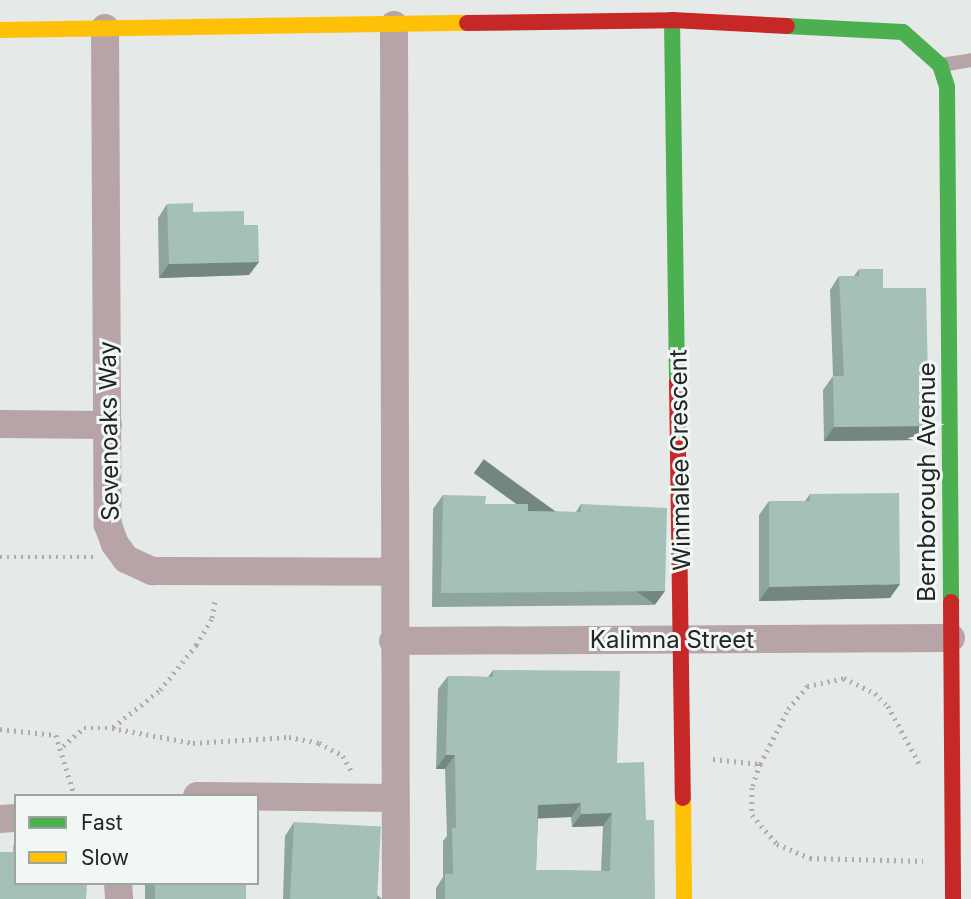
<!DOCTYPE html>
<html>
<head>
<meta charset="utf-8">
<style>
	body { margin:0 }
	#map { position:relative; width:971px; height:899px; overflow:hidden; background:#e5e9e7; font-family:Inter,sans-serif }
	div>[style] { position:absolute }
	.path>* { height:4.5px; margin-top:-2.25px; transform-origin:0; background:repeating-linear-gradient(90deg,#b3aaab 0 2px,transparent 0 7px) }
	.lane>* { height:14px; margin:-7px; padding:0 7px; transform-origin:7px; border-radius:7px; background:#b7a4a7 }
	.street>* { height:28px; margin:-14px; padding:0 14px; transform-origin:14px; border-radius:14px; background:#b7a4a7 }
	.fast>* { height:16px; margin:-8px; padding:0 8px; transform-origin:8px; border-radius:8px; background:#4caf50 }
	.slow>* { height:16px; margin:-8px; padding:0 8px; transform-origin:8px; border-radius:8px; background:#ffc107 }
	.jam>* { height:16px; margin:-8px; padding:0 8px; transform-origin:8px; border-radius:8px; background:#c62828 }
	.wall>* { inset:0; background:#8ea59f; transform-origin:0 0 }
	.shaded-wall>* { inset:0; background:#748682; transform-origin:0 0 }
	.building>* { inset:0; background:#a5c0b9; transform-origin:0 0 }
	span { translate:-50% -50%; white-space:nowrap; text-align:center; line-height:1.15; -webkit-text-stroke:6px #f1f7f5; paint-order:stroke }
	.street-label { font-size:24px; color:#232524 }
	.legend { position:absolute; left:14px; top:794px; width:245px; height:91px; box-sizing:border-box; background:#f1f7f5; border:2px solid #9fa3a1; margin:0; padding:9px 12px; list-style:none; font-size:21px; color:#232524 }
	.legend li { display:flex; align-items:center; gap:14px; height:35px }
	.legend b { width:35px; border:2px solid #9fa3a1 }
</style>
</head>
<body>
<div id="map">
	<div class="path">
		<div style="left:0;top:557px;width:94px"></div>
		<div style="left:113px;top:727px;width:60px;rotate:-38.2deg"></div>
		<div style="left:160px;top:690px;width:58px;rotate:-51.3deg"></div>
		<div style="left:196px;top:645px;width:31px;rotate:-59deg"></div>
		<div style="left:212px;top:618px;width:18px;rotate:-81deg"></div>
		<div style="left:0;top:729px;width:56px;rotate:6.1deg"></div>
		<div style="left:56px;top:735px;width:59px;rotate:73.1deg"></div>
		<div style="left:63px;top:746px;width:28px;rotate:-41deg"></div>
		<div style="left:84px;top:728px;width:28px"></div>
		<div style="left:112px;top:728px;width:82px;rotate:10.5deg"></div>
		<div style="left:193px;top:743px;width:96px;rotate:-3.6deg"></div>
		<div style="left:289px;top:737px;width:31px;rotate:11deg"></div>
		<div style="left:319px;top:743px;width:27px;rotate:28deg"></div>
		<div style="left:343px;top:756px;width:20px;rotate:60deg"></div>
		<div style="left:713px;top:759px;width:47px;rotate:6.1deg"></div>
		<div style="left:760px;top:764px;width:62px;rotate:-63deg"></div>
		<div style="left:788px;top:709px;width:30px;rotate:-50deg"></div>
		<div style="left:807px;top:686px;width:38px;rotate:-12deg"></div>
		<div style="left:844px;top:678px;width:34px;rotate:26deg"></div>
		<div style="left:875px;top:693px;width:18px;rotate:45deg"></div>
		<div style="left:888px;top:706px;width:65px;rotate:61.5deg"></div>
		<div style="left:760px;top:764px;width:25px;rotate:108deg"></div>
		<div style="left:752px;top:788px;width:27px;rotate:90deg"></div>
		<div style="left:752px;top:815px;width:38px;rotate:49deg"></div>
		<div style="left:777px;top:844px;width:36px;rotate:23deg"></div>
		<div style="left:810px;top:858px;width:113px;rotate:1.5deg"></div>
	</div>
	<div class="lane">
		<div style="left:941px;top:65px;width:30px;rotate:-9deg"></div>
	</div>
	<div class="street">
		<div style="left:394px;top:25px;width:874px;rotate:89.87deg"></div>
		<div style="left:105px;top:28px;width:497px;rotate:89.7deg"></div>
		<div style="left:108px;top:525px;width:20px;rotate:70deg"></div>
		<div style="left:115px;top:544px;width:19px;rotate:54deg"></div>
		<div style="left:126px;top:559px;width:29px;rotate:25deg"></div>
		<div style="left:152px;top:571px;width:243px;rotate:0.2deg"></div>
		<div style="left:0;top:424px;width:108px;rotate:0.5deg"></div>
		<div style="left:393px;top:641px;width:558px;rotate:-0.31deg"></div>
		<div style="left:197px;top:796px;width:197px;rotate:0.6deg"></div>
		<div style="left:0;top:819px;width:16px;rotate:-4deg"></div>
		<div style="left:118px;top:883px;width:16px;rotate:86deg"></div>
	</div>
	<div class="fast">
		<div style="left:672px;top:20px;width:362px;rotate:89.2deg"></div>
		<div style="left:787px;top:26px;width:116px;rotate:3deg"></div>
		<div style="left:903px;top:32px;width:50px;rotate:41.7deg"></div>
		<div style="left:940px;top:65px;width:23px;rotate:72deg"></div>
		<div style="left:947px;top:87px;width:515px;rotate:89.55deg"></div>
	</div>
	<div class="slow">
		<div style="left:0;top:30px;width:467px;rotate:-0.9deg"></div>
		<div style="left:683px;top:798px;width:101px;rotate:89.4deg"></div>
	</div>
	<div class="jam">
		<div style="left:467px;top:23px;width:205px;rotate:-0.8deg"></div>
		<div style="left:672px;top:20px;width:115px;rotate:3deg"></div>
		<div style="left:677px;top:382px;width:416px;rotate:89.2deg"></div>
		<div style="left:951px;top:602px;width:297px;rotate:89.6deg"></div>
	</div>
	<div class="wall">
		<div style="clip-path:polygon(167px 204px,193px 212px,244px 225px,249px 275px,159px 278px,158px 218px)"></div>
		<div style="clip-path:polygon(859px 269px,883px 288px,929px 426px,920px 440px,824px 441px,823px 390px,833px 376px,830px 290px,839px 276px,854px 276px)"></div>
		<div style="clip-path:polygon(810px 494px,890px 598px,759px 601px,759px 515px,769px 501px,805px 501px)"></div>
		<div style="clip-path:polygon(443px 495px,485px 504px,528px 511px,576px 512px,581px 504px,655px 605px,432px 607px,433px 509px)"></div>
		<div style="clip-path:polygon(evenodd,493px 670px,617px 763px,646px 820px,655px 899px,436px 899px,436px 888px,443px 877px,443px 841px,447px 836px,445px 769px,436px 769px,438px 689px,448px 676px,488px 677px,493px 670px,571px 817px,572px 827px,603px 826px,601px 871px,536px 870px,538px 818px,571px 817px)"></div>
		<div style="clip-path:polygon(294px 822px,382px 899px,283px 899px,285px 836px)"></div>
		<div style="left:145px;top:883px;width:101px;height:16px"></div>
	</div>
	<div class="shaded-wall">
		<div style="clip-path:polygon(259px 262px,249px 275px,159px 278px,169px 264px)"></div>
		<div style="clip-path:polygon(929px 426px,920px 440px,824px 441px,834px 427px)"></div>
		<div style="clip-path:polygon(900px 584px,890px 598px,759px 601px,769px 587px)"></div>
		<div style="left:665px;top:591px;width:17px;height:224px;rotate:126deg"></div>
		<div style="clip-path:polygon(446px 755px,455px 755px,445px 769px,436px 769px)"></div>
		<div style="clip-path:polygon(581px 803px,571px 817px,529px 819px,538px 805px)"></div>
		<div style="clip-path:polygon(612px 813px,603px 826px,572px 827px,581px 814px)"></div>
	</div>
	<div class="building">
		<div style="clip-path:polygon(193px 203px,193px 212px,244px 211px,244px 225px,258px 225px,259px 262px,169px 264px,167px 204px)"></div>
		<div style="clip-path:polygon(859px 269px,883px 269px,883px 288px,926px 288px,929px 426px,834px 427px,833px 376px,844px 376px,839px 276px,859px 276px)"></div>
		<div style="clip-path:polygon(899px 493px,900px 584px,769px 587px,769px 501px,810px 501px,810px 494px)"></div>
		<div style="clip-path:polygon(443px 495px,486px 496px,485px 504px,528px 504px,528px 511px,581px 512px,581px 504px,667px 508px,665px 591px,441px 593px)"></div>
		<div style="clip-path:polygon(evenodd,493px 670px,620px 671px,617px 763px,644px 762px,646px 820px,654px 820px,655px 899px,445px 899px,445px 874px,453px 874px,452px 828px,456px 828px,455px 755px,446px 755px,448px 676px,493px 677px,493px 670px,581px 803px,581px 814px,612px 813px,610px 871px,536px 870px,538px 805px,581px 803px)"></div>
		<div style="left:294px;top:822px;width:87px;height:77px;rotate:3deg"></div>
		<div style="clip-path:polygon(13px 845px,16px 845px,16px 883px,87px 883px,86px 899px,0 899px,0 852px,13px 852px)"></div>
		<div style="left:155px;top:883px;width:91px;height:16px"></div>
	</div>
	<div class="street-label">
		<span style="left:109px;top:431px;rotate:-91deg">Sevenoaks Way</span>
		<span style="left:680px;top:460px;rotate:-91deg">Winmalee Crescent</span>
		<span style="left:927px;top:482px;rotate:-90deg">Bernborough Avenue</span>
		<span style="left:672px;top:640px">Kalimna Street</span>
	</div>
	<ul class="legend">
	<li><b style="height:9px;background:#4caf50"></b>Fast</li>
	<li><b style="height:9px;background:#ffc107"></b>Slow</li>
	</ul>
</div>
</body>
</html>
